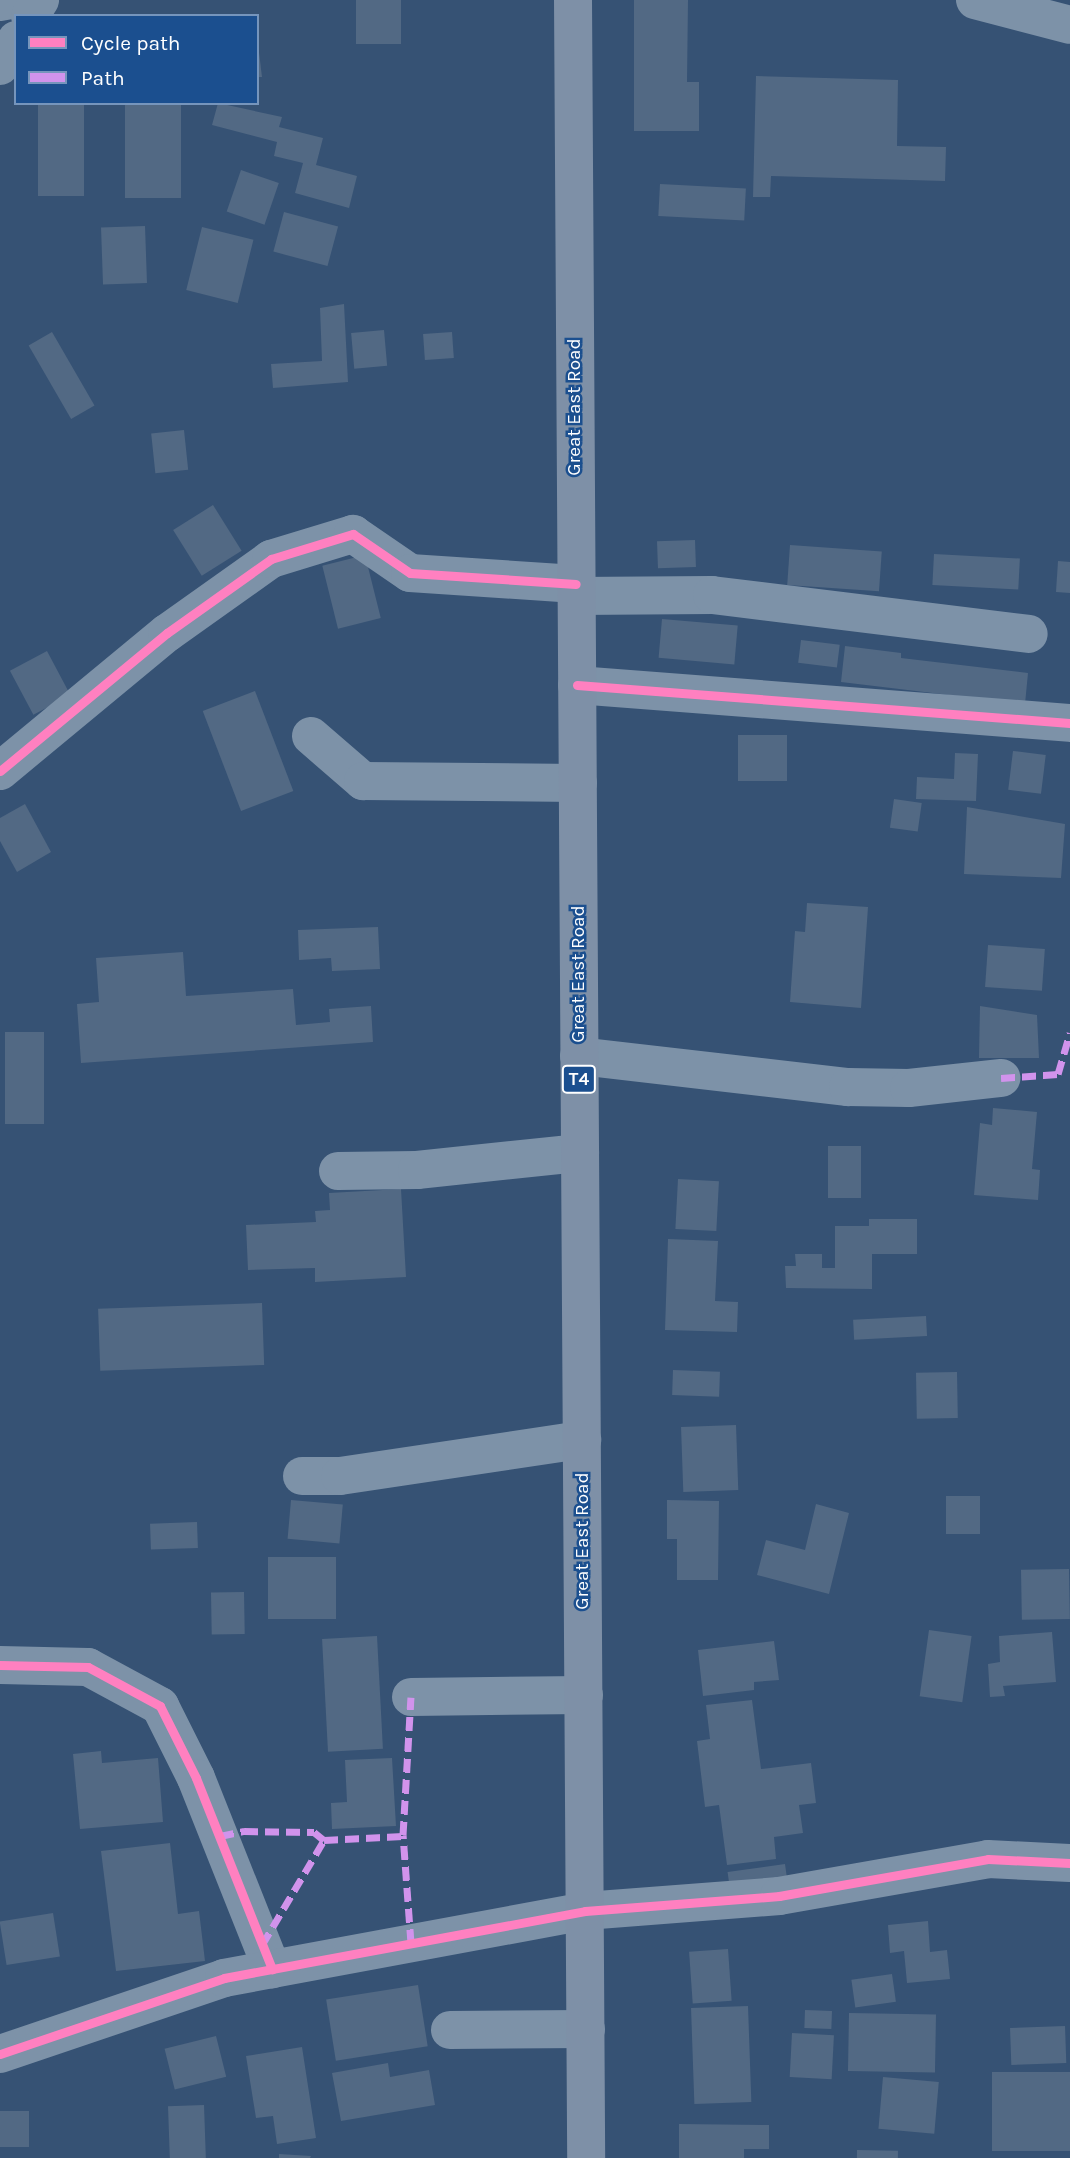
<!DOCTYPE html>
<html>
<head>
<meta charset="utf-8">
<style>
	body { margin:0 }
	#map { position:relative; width:1070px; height:2158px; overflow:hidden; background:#365274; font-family:Karla,sans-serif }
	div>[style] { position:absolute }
	.building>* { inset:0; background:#526984; transform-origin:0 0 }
	.minor>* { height:38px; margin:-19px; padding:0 19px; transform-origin:19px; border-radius:19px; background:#7d92a8 }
	.trunk>* { height:38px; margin:-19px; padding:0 19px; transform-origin:19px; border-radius:19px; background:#7e90a7 }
	.quiet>* { height:7px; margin-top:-3.5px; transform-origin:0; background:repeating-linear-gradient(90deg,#d193ec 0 14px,transparent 0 21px) }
	.cycleway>* { height:9px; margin:-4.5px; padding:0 4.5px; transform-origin:4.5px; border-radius:4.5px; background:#ff80c0 }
	span { translate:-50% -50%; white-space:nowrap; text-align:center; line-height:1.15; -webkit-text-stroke:5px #1b4f8f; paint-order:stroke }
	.shield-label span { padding:2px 5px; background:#1b4f8f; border:2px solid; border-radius:5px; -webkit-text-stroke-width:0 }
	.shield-label { font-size:18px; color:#fff; font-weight:700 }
	.street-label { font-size:19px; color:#fff }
	.legend { position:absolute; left:14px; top:14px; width:245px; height:91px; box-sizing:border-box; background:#1b4f8f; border:2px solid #7695bc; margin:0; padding:9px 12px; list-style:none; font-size:21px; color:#fff }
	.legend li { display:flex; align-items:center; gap:14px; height:35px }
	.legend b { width:35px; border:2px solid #7695bc }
</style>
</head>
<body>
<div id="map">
	<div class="building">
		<div style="left:356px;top:0;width:45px;height:44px"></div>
		<div style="clip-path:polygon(634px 0,688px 0,687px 82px,699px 82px,699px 131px,634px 131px)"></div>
		<div style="clip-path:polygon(257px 36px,262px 77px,257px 77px)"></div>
		<div style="clip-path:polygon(756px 76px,898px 80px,897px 146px,946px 147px,945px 181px,771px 176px,770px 197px,753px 197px)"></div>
		<div style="left:38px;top:103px;width:46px;height:93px"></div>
		<div style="left:125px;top:103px;width:56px;height:95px"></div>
		<div style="clip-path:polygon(218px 103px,282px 117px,279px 127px,323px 138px,316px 165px,357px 176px,349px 208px,295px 193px,303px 163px,274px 156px,277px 142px,212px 125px)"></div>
		<div style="left:241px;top:170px;width:40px;height:44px;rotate:19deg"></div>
		<div style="left:660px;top:184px;width:86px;height:32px;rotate:3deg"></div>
		<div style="left:284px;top:212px;width:56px;height:41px;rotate:15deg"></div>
		<div style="left:145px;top:226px;width:57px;height:44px;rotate:88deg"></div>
		<div style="left:202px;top:227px;width:53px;height:65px;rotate:14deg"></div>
		<div style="clip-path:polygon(344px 304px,348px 382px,273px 388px,271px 364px,322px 361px,320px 308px)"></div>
		<div style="left:384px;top:330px;width:36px;height:33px;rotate:85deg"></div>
		<div style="left:52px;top:332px;width:85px;height:27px;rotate:60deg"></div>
		<div style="left:452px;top:332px;width:26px;height:29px;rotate:86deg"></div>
		<div style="left:184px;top:430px;width:40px;height:33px;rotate:84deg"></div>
		<div style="left:213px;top:505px;width:54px;height:47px;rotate:58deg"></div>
		<div style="left:695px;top:540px;width:27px;height:38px;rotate:88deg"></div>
		<div style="left:790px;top:545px;width:92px;height:40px;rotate:4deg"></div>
		<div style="left:934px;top:554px;width:86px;height:31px;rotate:3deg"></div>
		<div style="left:365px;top:555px;width:65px;height:44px;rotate:76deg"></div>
		<div style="clip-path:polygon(1058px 561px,1070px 562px,1070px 593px,1056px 592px)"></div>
		<div style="left:662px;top:619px;width:76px;height:39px;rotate:5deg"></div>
		<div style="left:801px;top:640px;width:39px;height:23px;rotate:7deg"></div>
		<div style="clip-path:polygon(845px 646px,901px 653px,901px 658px,1028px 673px,1025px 704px,841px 682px)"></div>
		<div style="left:47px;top:651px;width:50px;height:42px;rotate:62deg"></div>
		<div style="left:255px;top:691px;width:107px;height:56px;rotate:69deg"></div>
		<div style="left:787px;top:735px;width:46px;height:49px;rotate:90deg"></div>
		<div style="left:1013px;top:751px;width:33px;height:39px;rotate:7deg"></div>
		<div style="clip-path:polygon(955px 753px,978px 754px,976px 801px,916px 799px,917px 777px,954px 779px)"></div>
		<div style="left:894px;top:799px;width:28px;height:29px;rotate:8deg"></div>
		<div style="clip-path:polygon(25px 804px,51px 852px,17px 872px,0 841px,0 818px)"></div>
		<div style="clip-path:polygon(967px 807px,1065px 824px,1061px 878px,964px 874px)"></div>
		<div style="clip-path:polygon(807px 903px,868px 907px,861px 1008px,790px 1002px,795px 931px,805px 932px)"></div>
		<div style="clip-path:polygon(378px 927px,380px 969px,332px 971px,331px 958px,299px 960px,298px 930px)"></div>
		<div style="left:988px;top:945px;width:57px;height:42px;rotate:4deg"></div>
		<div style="clip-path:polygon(183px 952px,186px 996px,293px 989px,296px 1025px,330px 1022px,329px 1009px,371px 1006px,373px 1042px,81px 1063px,77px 1004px,99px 1002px,96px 958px)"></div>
		<div style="clip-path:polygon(980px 1006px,1037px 1015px,1039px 1058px,979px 1058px)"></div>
		<div style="left:5px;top:1032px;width:39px;height:92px"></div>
		<div style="clip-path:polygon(993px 1108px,1037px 1112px,1032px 1169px,1040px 1170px,1038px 1200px,974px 1195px,980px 1123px,992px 1125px)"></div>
		<div style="left:828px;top:1146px;width:33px;height:52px"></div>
		<div style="left:678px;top:1179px;width:41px;height:50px;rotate:3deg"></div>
		<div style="clip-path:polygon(401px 1189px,406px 1277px,315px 1282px,315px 1268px,248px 1270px,246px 1225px,316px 1222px,315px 1211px,330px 1210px,329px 1193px)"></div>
		<div style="clip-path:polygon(869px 1219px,917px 1219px,917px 1254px,872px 1254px,872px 1289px,786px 1288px,785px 1266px,796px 1266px,795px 1254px,822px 1254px,822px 1268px,835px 1268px,835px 1226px,869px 1226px)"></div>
		<div style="clip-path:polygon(668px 1239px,718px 1241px,715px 1301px,738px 1302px,737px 1332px,665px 1330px)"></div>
		<div style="left:262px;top:1303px;width:62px;height:164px;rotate:88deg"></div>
		<div style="left:926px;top:1316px;width:20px;height:73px;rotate:87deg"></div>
		<div style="left:673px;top:1370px;width:47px;height:25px;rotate:2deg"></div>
		<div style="left:957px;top:1372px;width:46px;height:41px;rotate:89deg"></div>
		<div style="left:736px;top:1425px;width:65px;height:55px;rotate:88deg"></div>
		<div style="left:946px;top:1496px;width:34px;height:38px"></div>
		<div style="left:291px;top:1500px;width:52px;height:39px;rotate:5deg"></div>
		<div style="clip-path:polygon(667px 1500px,719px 1501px,718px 1580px,677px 1580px,677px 1539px,667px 1539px)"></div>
		<div style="clip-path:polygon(816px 1504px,849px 1513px,829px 1594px,757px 1575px,766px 1540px,805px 1550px)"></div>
		<div style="left:197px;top:1522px;width:26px;height:47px;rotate:88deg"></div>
		<div style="left:268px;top:1557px;width:68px;height:62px"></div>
		<div style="left:1069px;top:1569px;width:50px;height:48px;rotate:89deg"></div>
		<div style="left:244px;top:1592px;width:42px;height:33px;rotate:89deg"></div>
		<div style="left:929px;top:1630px;width:43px;height:67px;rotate:8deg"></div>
		<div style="clip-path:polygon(1052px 1632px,1056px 1682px,1003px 1686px,1005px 1696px,990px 1697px,988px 1664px,1000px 1662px,999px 1636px)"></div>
		<div style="left:377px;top:1636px;width:113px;height:55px;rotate:87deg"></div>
		<div style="clip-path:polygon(774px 1641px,779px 1680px,754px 1682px,754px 1690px,703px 1696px,698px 1650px)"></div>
		<div style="clip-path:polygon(752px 1700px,761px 1769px,811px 1763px,816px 1803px,799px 1805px,803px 1833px,774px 1837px,776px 1859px,727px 1865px,719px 1805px,705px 1807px,697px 1741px,710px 1739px,706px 1705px)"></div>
		<div style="clip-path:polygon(101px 1751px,102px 1763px,158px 1758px,163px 1822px,80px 1829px,73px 1754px)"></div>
		<div style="clip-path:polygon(392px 1758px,396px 1826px,332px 1829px,331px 1803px,347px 1802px,345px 1760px)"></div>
		<div style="clip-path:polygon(170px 1843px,178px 1914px,199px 1911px,205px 1961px,116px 1971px,101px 1851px)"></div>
		<div style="left:785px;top:1864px;width:22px;height:58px;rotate:82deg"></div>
		<div style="left:53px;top:1913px;width:44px;height:54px;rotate:81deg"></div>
		<div style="clip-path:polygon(928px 1921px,930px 1952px,947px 1950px,950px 1979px,907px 1983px,904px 1951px,890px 1953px,888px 1925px)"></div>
		<div style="left:728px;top:1949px;width:52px;height:39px;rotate:86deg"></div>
		<div style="left:892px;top:1974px;width:28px;height:41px;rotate:82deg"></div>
		<div style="left:418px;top:1985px;width:62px;height:93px;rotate:81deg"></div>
		<div style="left:748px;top:2006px;width:96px;height:57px;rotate:88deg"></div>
		<div style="left:805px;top:2010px;width:27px;height:18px;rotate:2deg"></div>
		<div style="left:849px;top:2013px;width:87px;height:58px;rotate:1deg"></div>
		<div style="left:1065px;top:2026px;width:37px;height:55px;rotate:88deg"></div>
		<div style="left:792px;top:2033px;width:42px;height:44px;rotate:3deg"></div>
		<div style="left:216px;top:2036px;width:42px;height:53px;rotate:76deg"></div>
		<div style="clip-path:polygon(302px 2047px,316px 2138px,277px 2144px,273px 2116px,256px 2118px,246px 2056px)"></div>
		<div style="clip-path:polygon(388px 2063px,390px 2077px,429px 2070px,435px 2105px,341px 2121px,332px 2073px)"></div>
		<div style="left:1070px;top:2072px;width:79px;height:78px;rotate:90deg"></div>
		<div style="left:883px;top:2077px;width:56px;height:52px;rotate:5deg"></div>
		<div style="left:204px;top:2105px;width:53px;height:36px;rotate:88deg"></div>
		<div style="left:0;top:2111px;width:29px;height:36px"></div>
		<div style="clip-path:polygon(679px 2124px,769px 2125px,769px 2149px,744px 2149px,744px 2158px,679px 2158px)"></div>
		<div style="left:857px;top:2150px;width:41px;height:8px;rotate:1deg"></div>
		<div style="clip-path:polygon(279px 2154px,311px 2156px,310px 2158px,279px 2158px)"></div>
	</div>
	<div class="minor">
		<div style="left:975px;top:0;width:98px;rotate:14.7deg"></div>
		<div style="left:0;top:2px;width:11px;rotate:-10deg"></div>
		<div style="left:30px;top:16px;width:19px;rotate:-58deg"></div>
		<div style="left:0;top:66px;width:31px;rotate:-58deg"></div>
		<div style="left:576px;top:596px;width:136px;rotate:-0.4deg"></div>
		<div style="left:712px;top:595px;width:319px;rotate:7deg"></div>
		<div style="left:577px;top:685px;width:494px;rotate:4.4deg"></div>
		<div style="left:311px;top:736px;width:69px;rotate:40.9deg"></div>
		<div style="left:363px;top:781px;width:215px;rotate:0.5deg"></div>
		<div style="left:0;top:771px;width:217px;rotate:-39.6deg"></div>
		<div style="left:167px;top:633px;width:128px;rotate:-35.4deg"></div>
		<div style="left:271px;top:559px;width:86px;rotate:-17deg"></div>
		<div style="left:353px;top:534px;width:69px;rotate:34.4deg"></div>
		<div style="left:410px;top:573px;width:166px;rotate:3.8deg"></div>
		<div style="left:579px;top:1056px;width:271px;rotate:6.6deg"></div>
		<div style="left:848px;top:1087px;width:61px;rotate:0.9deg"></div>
		<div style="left:909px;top:1088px;width:93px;rotate:-6.2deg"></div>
		<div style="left:338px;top:1171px;width:79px;rotate:-0.7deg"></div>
		<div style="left:417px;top:1170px;width:164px;rotate:-6deg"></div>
		<div style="left:302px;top:1476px;width:38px"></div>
		<div style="left:340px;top:1476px;width:245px;rotate:-8.5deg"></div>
		<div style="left:0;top:1665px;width:88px;rotate:1.3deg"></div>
		<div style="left:88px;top:1667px;width:82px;rotate:28.4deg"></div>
		<div style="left:160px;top:1706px;width:80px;rotate:63.4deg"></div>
		<div style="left:196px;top:1778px;width:206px;rotate:68.3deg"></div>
		<div style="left:411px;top:1697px;width:173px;rotate:-0.7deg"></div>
		<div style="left:450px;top:2030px;width:136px;rotate:-0.4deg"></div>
		<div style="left:0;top:2054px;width:237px;rotate:-18.7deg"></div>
		<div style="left:224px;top:1978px;width:367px;rotate:-10.5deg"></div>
		<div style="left:585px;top:1911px;width:195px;rotate:-4.4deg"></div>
		<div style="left:779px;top:1896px;width:212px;rotate:-10deg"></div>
		<div style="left:988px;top:1859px;width:82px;rotate:2.8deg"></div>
	</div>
	<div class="trunk">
		<div style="left:573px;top:0;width:2158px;rotate:89.65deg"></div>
	</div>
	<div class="quiet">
		<div style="left:1001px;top:1078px;width:57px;rotate:-4deg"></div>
		<div style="left:1058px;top:1074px;width:43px;rotate:-73.7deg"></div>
		<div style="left:220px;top:1836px;width:25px;rotate:-12deg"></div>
		<div style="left:244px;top:1831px;width:70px;rotate:0.8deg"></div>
		<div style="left:314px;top:1832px;width:13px;rotate:39deg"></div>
		<div style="left:324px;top:1840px;width:79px;rotate:-2.9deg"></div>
		<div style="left:411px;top:1943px;width:108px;rotate:-94.2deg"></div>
		<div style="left:403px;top:1835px;width:138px;rotate:-86.7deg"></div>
		<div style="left:262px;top:1945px;width:122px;rotate:-59.4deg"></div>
	</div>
	<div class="cycleway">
		<div style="left:577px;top:685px;width:494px;rotate:4.4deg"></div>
		<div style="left:0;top:771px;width:217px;rotate:-39.6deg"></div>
		<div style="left:167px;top:633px;width:128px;rotate:-35.4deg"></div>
		<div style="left:271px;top:559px;width:86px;rotate:-17deg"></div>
		<div style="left:353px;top:534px;width:69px;rotate:34.4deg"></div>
		<div style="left:410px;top:573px;width:166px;rotate:3.8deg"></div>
		<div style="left:0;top:1665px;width:88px;rotate:1.3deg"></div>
		<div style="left:88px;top:1667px;width:82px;rotate:28.4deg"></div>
		<div style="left:160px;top:1706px;width:80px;rotate:63.4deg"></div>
		<div style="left:196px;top:1778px;width:206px;rotate:68.3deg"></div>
		<div style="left:0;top:2054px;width:237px;rotate:-18.7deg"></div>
		<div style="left:224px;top:1978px;width:367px;rotate:-10.5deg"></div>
		<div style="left:585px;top:1911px;width:195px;rotate:-4.4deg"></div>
		<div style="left:779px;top:1896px;width:212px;rotate:-10deg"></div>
		<div style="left:988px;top:1859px;width:82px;rotate:2.8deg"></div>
	</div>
	<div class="shield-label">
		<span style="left:579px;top:1079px">T4</span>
	</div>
	<div class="street-label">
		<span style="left:575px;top:407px;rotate:-90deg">Great East Road</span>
		<span style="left:579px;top:974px;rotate:-90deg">Great East Road</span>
		<span style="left:583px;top:1541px;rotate:-90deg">Great East Road</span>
	</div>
	<ul class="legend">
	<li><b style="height:9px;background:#ff80c0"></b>Cycle path</li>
	<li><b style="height:9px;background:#d193ec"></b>Path</li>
	</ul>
</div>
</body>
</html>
